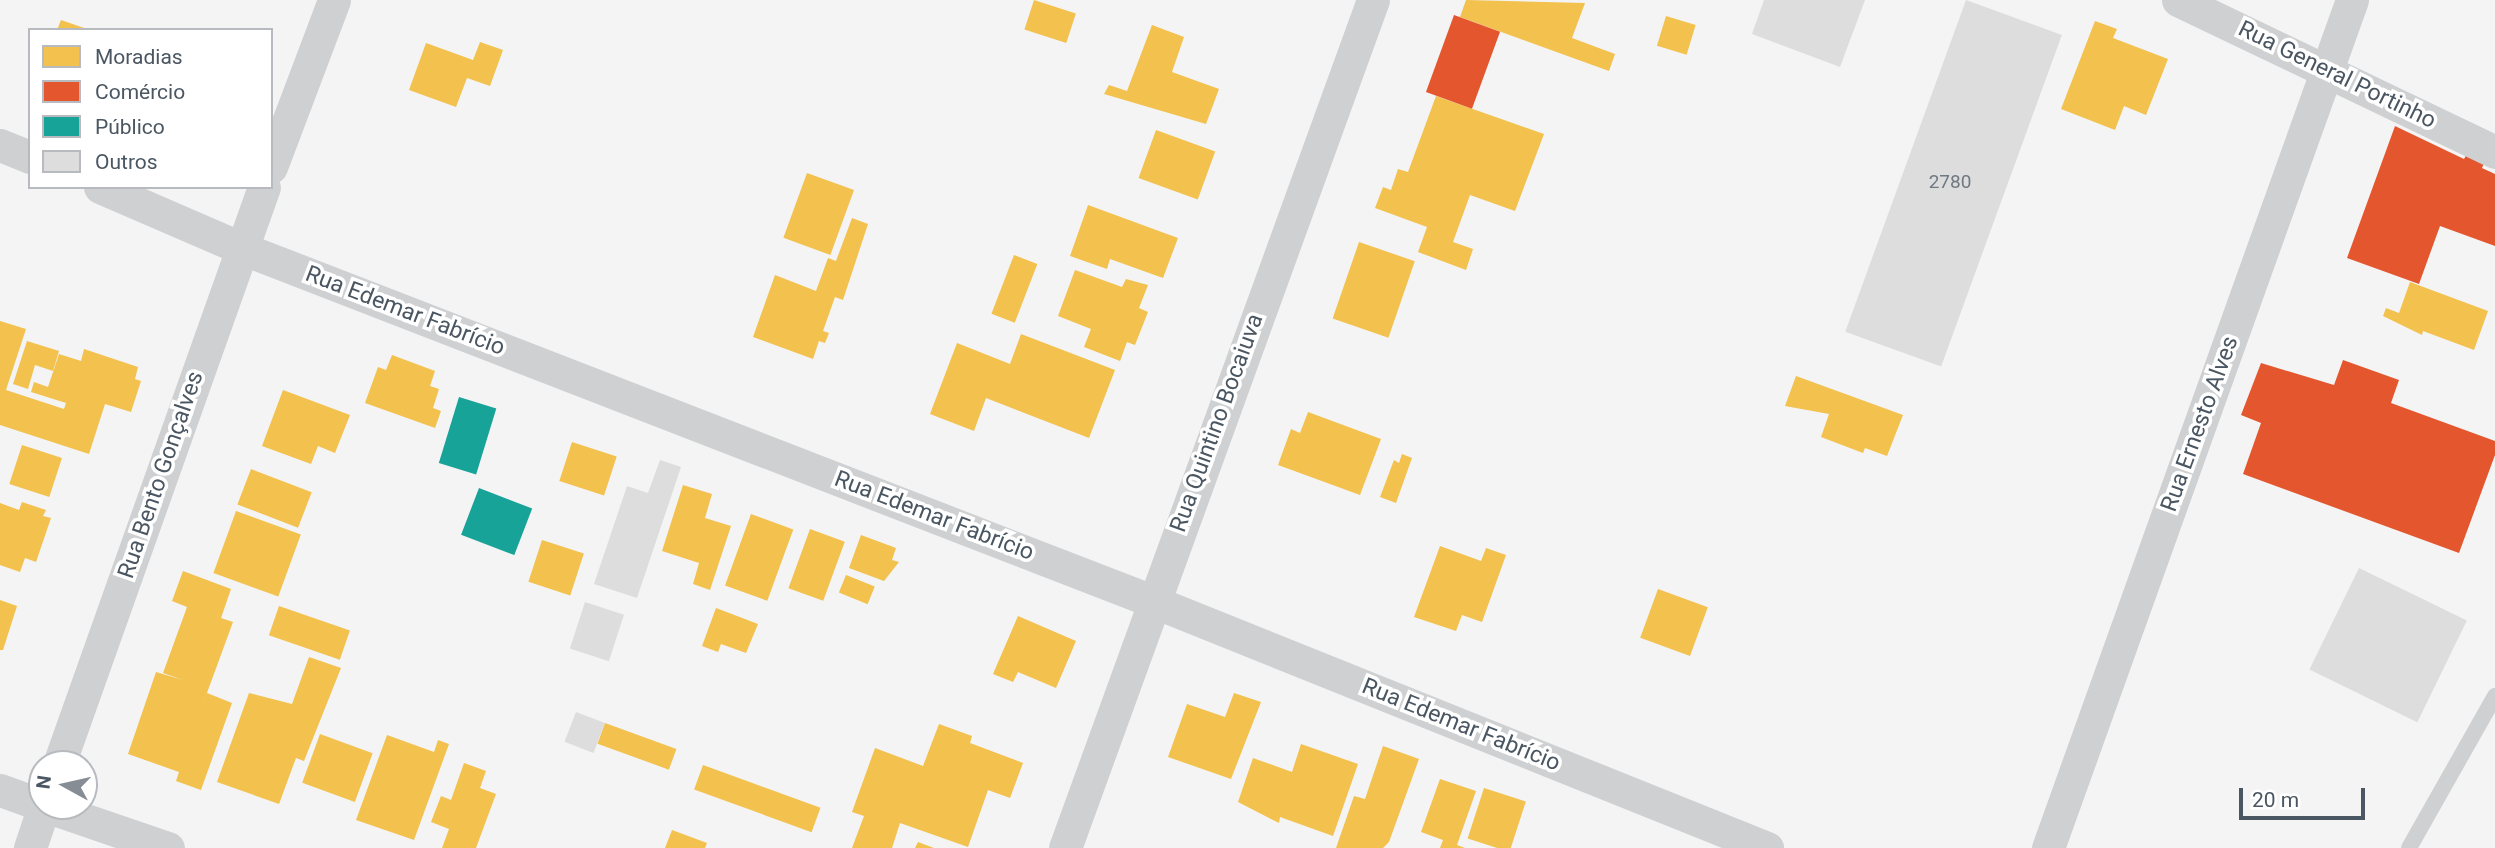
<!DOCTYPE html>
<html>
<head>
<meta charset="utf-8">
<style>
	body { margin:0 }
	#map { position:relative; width:2495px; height:848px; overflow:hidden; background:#f4f4f4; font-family:Roboto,sans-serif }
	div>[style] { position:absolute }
	.homes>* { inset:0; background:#f2c14e; transform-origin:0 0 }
	.shops>* { inset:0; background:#e4572e; transform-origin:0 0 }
	.public>* { inset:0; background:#17a398; transform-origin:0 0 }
	.building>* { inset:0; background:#ddddde; transform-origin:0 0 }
	.service>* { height:16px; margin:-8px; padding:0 8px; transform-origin:8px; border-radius:8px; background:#ced0d2 }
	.minor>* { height:33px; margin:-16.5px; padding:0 16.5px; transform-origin:16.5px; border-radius:16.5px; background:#ced0d2 }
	span { translate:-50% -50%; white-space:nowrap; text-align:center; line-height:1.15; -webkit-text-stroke:7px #fff; paint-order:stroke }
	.number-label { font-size:19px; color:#707881 }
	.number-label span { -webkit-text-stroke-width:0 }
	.street-label { font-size:23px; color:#4a5661 }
	.legend { position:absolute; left:28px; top:28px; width:245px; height:161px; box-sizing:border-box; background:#fff; border:2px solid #b7bbc0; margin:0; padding:9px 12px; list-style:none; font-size:21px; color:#4a5661 }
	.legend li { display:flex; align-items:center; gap:14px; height:35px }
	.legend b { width:35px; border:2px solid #b7bbc0 }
	.north { position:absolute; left:28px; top:750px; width:70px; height:70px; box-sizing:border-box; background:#fff; border:2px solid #b7bbc0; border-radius:50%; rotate:278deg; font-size:19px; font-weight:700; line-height:28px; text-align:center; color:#4a5661 }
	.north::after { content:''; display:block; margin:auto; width:24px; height:32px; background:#868d94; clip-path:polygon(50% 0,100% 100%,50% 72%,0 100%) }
	.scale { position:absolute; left:2239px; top:788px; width:126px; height:32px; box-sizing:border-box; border:4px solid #4a5661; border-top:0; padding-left:9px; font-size:21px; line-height:24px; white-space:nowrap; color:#4a5661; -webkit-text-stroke:5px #fff; paint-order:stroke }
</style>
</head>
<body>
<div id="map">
	<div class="homes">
		<div style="left:1034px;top:0;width:44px;height:31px;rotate:18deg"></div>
		<div style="clip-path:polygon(1466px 0,1585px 3px,1572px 38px,1615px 54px,1609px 71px,1460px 17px)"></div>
		<div style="left:1666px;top:16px;width:31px;height:31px;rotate:17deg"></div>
		<div style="clip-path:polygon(61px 20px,87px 29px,87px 30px,57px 30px)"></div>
		<div style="clip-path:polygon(2095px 21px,2117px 29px,2113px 38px,2168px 59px,2146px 115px,2124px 106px,2115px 130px,2061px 109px)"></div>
		<div style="clip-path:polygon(1152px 25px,1184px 37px,1172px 72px,1219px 89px,1206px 124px,1104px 94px,1109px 85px,1127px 91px)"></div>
		<div style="clip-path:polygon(480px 42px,503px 50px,490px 86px,467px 78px,456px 107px,409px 90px,426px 43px,473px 60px)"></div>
		<div style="clip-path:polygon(1436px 96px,1544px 134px,1515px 211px,1470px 195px,1453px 242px,1473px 249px,1466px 270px,1418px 252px,1427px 227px,1375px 208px,1383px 187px,1391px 190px,1398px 169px,1408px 172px)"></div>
		<div style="left:1156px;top:130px;width:63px;height:51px;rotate:20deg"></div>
		<div style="left:807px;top:173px;width:50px;height:69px;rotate:20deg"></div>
		<div style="clip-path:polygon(1088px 205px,1178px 238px,1163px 278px,1110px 259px,1107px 269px,1070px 256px)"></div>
		<div style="clip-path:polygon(852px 218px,868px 224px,843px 300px,835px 297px,823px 331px,829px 333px,825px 343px,819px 341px,813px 359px,753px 337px,775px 275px,816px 291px,828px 258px,836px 261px)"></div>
		<div style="left:1359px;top:242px;width:59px;height:81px;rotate:19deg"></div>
		<div style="left:1014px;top:255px;width:25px;height:63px;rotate:21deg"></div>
		<div style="clip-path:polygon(1075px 270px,1122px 287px,1126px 279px,1148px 285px,1139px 308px,1148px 312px,1135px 345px,1127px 342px,1120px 361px,1084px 347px,1091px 329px,1058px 316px)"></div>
		<div style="clip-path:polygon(2410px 282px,2488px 311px,2474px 350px,2423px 331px,2422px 335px,2383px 316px,2386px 308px,2399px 313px)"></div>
		<div style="clip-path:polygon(0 321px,26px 329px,6px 390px,64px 409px,66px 403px,31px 392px,34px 382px,48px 387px,59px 354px,81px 361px,84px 349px,138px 367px,135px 379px,141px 381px,131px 412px,105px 404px,89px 454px,0 425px)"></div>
		<div style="clip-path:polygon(1021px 334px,1115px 370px,1089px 438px,986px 398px,974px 431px,930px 414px,957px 343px,1010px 364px)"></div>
		<div style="clip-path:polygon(27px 341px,59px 351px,53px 371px,35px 365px,28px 389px,13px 384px)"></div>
		<div style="clip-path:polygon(392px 355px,435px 371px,430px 386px,439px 389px,433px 408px,441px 411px,435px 428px,365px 403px,378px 367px,386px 370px)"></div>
		<div style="clip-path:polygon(1796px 376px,1903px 415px,1887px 456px,1865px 448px,1863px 453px,1821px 437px,1829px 414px,1785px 406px)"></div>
		<div style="clip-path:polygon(283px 390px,350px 415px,335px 453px,318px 446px,311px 464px,262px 446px)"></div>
		<div style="clip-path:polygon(1308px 412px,1381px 439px,1360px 495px,1278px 465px,1291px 429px,1300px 433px)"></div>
		<div style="left:572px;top:442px;width:47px;height:41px;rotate:18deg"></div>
		<div style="left:22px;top:445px;width:42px;height:41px;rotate:18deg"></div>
		<div style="clip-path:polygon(1402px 454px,1412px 458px,1396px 503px,1380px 497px,1394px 460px,1399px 463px)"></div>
		<div style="left:251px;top:469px;width:65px;height:38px;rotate:21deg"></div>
		<div style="clip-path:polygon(683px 485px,712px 494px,705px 518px,731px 526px,710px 590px,693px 584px,699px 563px,662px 551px)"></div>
		<div style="clip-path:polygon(22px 502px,46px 510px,43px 516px,51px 518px,36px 562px,25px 558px,20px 572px,0 565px,0 503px,19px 510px)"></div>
		<div style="left:236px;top:511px;width:69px;height:66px;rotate:20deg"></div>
		<div style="left:751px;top:514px;width:45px;height:76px;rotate:20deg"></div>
		<div style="left:810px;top:529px;width:37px;height:63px;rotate:20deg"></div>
		<div style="clip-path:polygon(861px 535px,896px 548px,892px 560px,899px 562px,884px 581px,849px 568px)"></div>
		<div style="left:542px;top:540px;width:44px;height:44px;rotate:18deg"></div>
		<div style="clip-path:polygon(1440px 546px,1481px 561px,1486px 548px,1506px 555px,1482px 622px,1462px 615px,1456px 631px,1414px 617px)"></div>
		<div style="clip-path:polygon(183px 571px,231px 589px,221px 618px,233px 622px,193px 731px,207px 693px,232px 703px,201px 790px,176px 781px,179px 772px,128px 754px,156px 672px,183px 680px,163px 673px,187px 607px,172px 601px)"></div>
		<div style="left:846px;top:575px;width:31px;height:19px;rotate:22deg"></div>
		<div style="left:1658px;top:589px;width:53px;height:52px;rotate:20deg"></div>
		<div style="clip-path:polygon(0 600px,17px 606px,3px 650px,0 650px)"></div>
		<div style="left:279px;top:606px;width:75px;height:31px;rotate:19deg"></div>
		<div style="clip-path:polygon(716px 608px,758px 624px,746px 653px,721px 644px,718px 652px,702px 646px)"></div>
		<div style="clip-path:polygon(1018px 616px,1076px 641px,1056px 688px,1018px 672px,1013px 682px,993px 674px)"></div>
		<div style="clip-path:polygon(309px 657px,341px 668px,304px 761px,296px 758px,279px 804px,217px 782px,249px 693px,292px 704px)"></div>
		<div style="clip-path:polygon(1234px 693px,1261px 702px,1231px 779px,1168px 757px,1187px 704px,1225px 717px)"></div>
		<div style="left:605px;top:723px;width:76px;height:22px;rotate:20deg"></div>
		<div style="clip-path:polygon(939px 724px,972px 736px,970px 743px,1023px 763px,1010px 798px,988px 790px,968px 847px,900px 823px,892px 848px,852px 848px,864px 816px,852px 812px,875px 748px,923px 766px)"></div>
		<div style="left:320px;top:734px;width:56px;height:52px;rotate:20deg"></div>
		<div style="clip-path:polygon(387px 735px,434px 752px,438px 740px,449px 744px,414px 840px,356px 820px)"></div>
		<div style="clip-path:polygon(1301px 744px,1358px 764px,1333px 836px,1280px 817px,1279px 823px,1238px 802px,1253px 758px,1292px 772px)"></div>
		<div style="clip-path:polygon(1383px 746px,1419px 759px,1389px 842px,1383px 848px,1336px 848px,1354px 796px,1365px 799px)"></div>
		<div style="clip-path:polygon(464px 763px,486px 771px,480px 788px,496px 794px,476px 848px,442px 848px,449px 829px,431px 822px,441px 796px,451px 800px)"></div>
		<div style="left:703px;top:765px;width:125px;height:26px;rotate:20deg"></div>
		<div style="clip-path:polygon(1440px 779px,1476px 791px,1457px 845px,1465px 848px,1440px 848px,1443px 840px,1421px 832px)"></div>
		<div style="left:1484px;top:788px;width:44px;height:53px;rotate:18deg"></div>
		<div style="clip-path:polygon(672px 830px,707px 843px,705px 848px,665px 848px)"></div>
		<div style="clip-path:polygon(918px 842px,934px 848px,915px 848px)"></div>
	</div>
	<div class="shops">
		<div style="left:1454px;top:15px;width:49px;height:82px;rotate:20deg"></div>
		<div style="clip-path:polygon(2395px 126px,2464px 159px,2468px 152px,2485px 161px,2482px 168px,2495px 174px,2495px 246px,2440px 226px,2419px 284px,2347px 258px)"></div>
		<div style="clip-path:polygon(2343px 360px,2399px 380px,2391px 403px,2495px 441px,2495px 455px,2459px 553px,2243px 474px,2261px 423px,2241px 415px,2261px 363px,2334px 385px)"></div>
	</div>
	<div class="public">
		<div style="left:459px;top:397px;width:39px;height:69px;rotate:17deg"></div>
		<div style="left:479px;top:488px;width:57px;height:50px;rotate:21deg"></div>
	</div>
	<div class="building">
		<div style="clip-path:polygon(1764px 0,1865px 0,1840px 67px,1752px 34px)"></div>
		<div style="left:1966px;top:0;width:102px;height:353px;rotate:20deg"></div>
		<div style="clip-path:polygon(660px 460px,681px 467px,637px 598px,594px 584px,627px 486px,648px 493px)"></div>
		<div style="left:2359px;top:568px;width:120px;height:113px;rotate:26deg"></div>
		<div style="left:585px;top:602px;width:41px;height:49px;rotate:18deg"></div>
		<div style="left:576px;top:712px;width:31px;height:32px;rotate:21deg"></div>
	</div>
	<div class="service">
		<div style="left:2409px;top:848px;width:175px;rotate:-60.5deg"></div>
	</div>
	<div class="minor">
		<div style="left:2178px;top:0;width:352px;rotate:25.6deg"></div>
		<div style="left:0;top:145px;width:32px;rotate:22deg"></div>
		<div style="left:271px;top:167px;width:178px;rotate:-69.3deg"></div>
		<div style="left:100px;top:187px;width:154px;rotate:23.4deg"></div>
		<div style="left:241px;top:248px;width:977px;rotate:21.18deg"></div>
		<div style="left:1152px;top:601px;width:663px;rotate:21.88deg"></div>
		<div style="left:59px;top:764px;width:612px;rotate:-70.44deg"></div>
		<div style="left:0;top:790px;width:45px;rotate:19.7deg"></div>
		<div style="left:45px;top:806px;width:130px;rotate:18.9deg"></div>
		<div style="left:30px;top:848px;width:44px;rotate:-71.6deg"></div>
		<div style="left:1065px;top:848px;width:902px;rotate:-70.04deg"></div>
		<div style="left:2048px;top:848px;width:901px;rotate:-70.28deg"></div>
	</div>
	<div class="number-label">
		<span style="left:1950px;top:182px">2780</span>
	</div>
	<div class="street-label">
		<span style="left:2337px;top:75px;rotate:26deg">Rua General Portinho</span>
		<span style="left:405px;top:311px;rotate:21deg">Rua Edemar Fabrício</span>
		<span style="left:1217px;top:423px;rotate:-70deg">Rua Quintino Bocaiuva</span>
		<span style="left:2200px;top:424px;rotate:-70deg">Rua Ernesto Alves</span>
		<span style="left:161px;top:475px;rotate:-71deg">Rua Bento Gonçalves</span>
		<span style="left:934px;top:516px;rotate:21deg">Rua Edemar Fabrício</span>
		<span style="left:1461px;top:725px;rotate:22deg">Rua Edemar Fabrício</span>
	</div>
	<ul class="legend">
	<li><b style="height:19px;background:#f2c14e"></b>Moradias</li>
	<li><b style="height:19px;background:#e4572e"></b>Comércio</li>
	<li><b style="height:19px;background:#17a398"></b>Público</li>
	<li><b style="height:19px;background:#ddddde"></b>Outros</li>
	</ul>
	<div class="north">N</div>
	<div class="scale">20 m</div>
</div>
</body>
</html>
